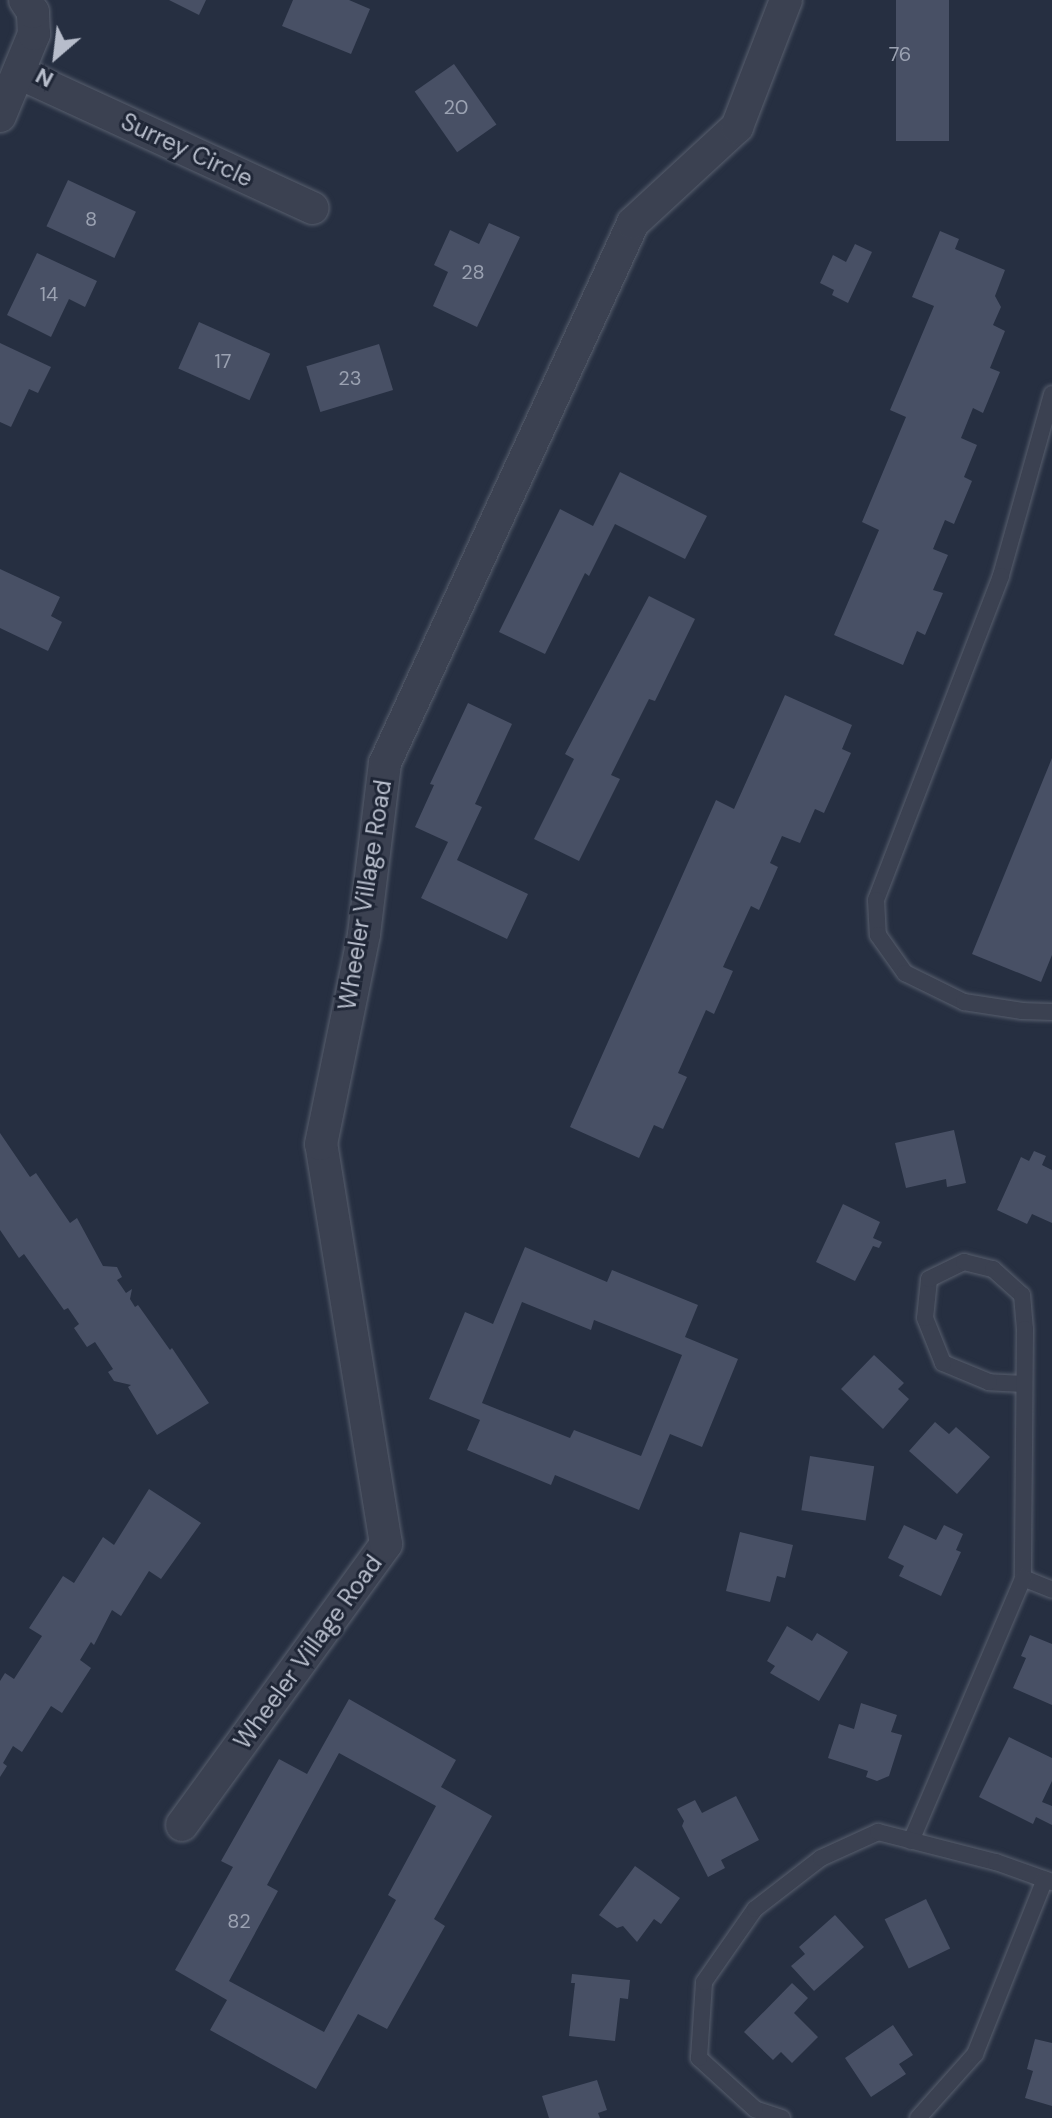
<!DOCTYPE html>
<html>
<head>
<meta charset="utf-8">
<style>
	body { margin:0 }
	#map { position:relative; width:1052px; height:2118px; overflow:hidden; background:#262f41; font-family:"DM Sans",sans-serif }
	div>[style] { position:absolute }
	.building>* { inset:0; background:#485065; transform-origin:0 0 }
	.roads { filter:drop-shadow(0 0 2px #585f6e) drop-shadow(0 0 2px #585f6e) }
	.service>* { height:16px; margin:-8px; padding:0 8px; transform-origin:8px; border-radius:8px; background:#3b4151 }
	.minor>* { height:32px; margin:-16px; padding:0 16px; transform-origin:16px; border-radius:16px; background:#3b4151 }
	span { translate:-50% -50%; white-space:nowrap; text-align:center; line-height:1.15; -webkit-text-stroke:6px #1f2636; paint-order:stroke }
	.number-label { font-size:20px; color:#9ba2b2 }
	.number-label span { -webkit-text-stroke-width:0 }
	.street-label { font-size:24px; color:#b7bdcb }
	.north { position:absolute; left:16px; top:16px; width:80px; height:80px; -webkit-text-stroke:6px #1f2636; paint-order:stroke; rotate:208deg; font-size:22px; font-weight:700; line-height:32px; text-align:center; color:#b7bdcb }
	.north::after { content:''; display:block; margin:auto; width:28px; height:36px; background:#b7bdcb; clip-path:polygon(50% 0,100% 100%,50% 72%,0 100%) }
</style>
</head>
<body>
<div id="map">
	<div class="building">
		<div style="clip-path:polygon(169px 0,206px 0,199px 15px)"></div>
		<div style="clip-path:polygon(293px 0,349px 0,370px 9px,351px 54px,282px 26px)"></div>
		<div style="left:896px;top:0;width:53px;height:141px"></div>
		<div style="left:454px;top:64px;width:74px;height:48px;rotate:55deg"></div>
		<div style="left:68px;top:180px;width:75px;height:51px;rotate:25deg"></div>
		<div style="clip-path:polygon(489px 223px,520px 237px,477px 327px,433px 306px,448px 272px,434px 265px,450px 230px,479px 244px)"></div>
		<div style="clip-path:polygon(940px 231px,959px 239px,955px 249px,1005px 270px,995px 296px,1001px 307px,993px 325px,1005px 331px,990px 368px,1000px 372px,983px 413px,973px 408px,961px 438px,977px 445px,964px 477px,972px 481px,954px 524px,945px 520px,933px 549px,948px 555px,933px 590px,943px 593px,925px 635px,917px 631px,903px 665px,834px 635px,879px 530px,862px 522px,906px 417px,890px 410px,934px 306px,912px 297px)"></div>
		<div style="clip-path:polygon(855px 244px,872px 252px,848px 303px,832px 295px,834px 290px,820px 283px,833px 255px,846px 262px)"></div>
		<div style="clip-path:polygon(37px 253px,97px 281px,85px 307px,69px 299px,51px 337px,7px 315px)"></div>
		<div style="left:199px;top:322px;width:78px;height:51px;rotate:24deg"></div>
		<div style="clip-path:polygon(0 343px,51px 367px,38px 393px,29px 389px,11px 427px,0 422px)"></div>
		<div style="left:379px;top:344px;width:48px;height:76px;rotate:73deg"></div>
		<div style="clip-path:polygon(620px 472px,707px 516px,685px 559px,615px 524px,589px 576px,585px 573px,545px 654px,499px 632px,560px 509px,593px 526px)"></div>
		<div style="clip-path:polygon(0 569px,60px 597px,51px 616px,62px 622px,48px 651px,0 628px)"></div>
		<div style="clip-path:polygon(649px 596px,695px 619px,655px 701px,649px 699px,611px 775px,620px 779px,579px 861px,534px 839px,574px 759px,565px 754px)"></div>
		<div style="clip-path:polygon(785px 695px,852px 725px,842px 749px,851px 753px,824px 813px,815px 809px,800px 843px,782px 836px,770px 863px,778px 867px,759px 910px,751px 906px,723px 967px,733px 971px,714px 1014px,706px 1010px,678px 1073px,687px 1077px,663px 1129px,654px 1125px,639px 1158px,570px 1127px,716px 800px,734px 809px)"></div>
		<div style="clip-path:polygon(468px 703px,512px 724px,475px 804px,482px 807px,457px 860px,528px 894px,507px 939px,421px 898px,448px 842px,415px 827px,434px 785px,430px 784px)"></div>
		<div style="clip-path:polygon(1052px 758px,1052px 955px,1041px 982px,972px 954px)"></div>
		<div style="clip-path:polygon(954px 1130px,966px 1183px,947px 1187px,946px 1179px,906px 1188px,895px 1143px)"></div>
		<div style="clip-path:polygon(0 1133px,30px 1177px,36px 1173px,70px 1223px,77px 1218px,103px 1266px,117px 1267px,122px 1277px,117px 1280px,126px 1293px,132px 1289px,130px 1299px,135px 1307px,138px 1305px,170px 1350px,172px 1348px,209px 1403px,157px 1435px,128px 1387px,131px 1385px,114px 1381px,108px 1372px,113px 1369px,95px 1342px,87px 1347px,74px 1328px,79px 1324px,68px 1308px,64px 1310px,24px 1254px,19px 1258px,0 1230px)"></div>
		<div style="clip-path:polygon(1034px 1151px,1046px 1156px,1042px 1165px,1052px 1170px,1052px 1223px,1032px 1214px,1027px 1224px,997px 1210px,1021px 1157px,1029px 1161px)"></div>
		<div style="clip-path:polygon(843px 1204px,880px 1222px,873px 1238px,882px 1242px,879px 1248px,873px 1246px,855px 1281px,816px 1262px)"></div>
		<div style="clip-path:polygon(evenodd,525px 1247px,607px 1282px,612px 1270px,698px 1305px,685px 1337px,738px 1359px,702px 1447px,670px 1434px,639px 1510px,555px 1475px,551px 1485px,467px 1450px,480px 1420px,429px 1399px,465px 1312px,493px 1324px,525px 1247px,522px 1302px,591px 1330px,594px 1320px,682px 1355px,641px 1456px,574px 1430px,570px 1438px,482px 1403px,522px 1302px)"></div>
		<div style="clip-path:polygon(874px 1355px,904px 1383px,898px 1389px,909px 1399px,883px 1429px,841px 1389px)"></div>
		<div style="clip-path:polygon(935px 1422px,949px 1434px,956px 1427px,990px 1457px,957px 1494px,909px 1451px)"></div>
		<div style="left:810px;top:1456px;width:65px;height:55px;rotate:9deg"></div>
		<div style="clip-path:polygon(149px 1489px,201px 1523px,161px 1579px,149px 1571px,121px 1616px,112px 1610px,94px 1645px,91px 1642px,80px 1660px,91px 1668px,62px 1713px,51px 1706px,22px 1752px,13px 1746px,3px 1763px,7px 1766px,0 1777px,0 1681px,5px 1673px,14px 1679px,42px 1636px,29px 1628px,63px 1576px,74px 1583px,103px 1537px,114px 1545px)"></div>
		<div style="clip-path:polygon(904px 1525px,936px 1540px,944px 1525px,963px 1534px,956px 1550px,961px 1552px,941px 1596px,899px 1576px,904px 1566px,888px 1558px)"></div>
		<div style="clip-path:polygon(740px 1532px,793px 1545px,785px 1578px,777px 1576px,770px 1602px,726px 1591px)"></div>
		<div style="clip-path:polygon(787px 1626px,812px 1641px,817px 1633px,848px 1652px,819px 1701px,770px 1673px,775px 1666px,767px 1661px)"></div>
		<div style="clip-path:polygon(1030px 1635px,1052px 1644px,1052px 1705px,1013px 1688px,1026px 1658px,1021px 1656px)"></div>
		<div style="clip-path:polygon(evenodd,349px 1699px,456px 1760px,441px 1787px,492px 1816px,434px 1919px,445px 1926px,387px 2029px,358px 2014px,316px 2089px,210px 2030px,227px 2000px,175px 1970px,233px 1867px,221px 1861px,279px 1759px,307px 1774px,349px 1699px,339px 1753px,436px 1806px,388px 1895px,396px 1900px,324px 2032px,229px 1981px,278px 1891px,267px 1885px,339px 1753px)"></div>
		<div style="clip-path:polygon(861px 1703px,897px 1715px,891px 1732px,902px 1735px,889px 1776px,877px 1781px,866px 1777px,868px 1771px,828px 1758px,839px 1724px,854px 1729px)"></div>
		<div style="clip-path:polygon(1009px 1737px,1052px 1758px,1052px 1781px,1042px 1802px,1052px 1806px,1052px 1825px,1036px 1817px,1033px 1824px,979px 1797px)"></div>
		<div style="clip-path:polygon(736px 1796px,759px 1840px,721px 1860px,725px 1868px,708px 1877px,682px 1826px,684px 1821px,677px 1809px,695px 1800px,702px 1813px)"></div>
		<div style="clip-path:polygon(635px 1866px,680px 1898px,661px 1924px,654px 1919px,637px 1942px,623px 1926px,617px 1928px,599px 1915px)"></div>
		<div style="left:926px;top:1899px;width:55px;height:46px;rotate:64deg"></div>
		<div style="clip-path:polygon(835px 1915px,864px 1947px,814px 1991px,791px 1966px,805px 1954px,799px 1947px)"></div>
		<div style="clip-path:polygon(572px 1974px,630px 1980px,628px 1999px,620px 1998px,615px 2041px,569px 2036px,575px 1983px,571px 1983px)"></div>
		<div style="clip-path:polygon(792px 1983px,808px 1998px,794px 2013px,818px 2037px,792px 2063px,781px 2052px,773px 2060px,744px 2032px)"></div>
		<div style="clip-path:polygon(893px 2025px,913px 2055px,899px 2064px,906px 2074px,871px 2097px,845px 2058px)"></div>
		<div style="clip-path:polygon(1035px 2039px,1052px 2043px,1052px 2106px,1025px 2098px,1033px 2071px,1027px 2069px)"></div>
		<div style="clip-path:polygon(597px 2080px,607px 2110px,598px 2113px,600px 2118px,549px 2118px,542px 2096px)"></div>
	</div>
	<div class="roads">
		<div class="service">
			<div style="left:1052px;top:394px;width:189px;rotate:105.7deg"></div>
			<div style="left:1001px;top:576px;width:347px;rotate:111.1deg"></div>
			<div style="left:876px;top:900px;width:35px;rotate:87deg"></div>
			<div style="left:878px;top:935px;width:47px;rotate:54.6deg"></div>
			<div style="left:905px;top:973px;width:66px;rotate:26.2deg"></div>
			<div style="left:964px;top:1002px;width:59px;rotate:8.8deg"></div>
			<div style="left:1022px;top:1011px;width:30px;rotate:2deg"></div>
			<div style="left:1024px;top:1384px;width:35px;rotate:-177deg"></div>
			<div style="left:989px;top:1382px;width:50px;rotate:-157.6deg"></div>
			<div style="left:943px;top:1363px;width:48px;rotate:-111.8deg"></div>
			<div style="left:925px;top:1318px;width:39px;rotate:-84deg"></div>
			<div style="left:929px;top:1279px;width:39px;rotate:-26deg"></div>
			<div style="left:964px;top:1262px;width:30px;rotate:14deg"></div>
			<div style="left:993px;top:1269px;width:39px;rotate:42deg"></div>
			<div style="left:1022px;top:1295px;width:34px;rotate:85deg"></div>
			<div style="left:1025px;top:1329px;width:249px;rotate:90.5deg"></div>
			<div style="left:1023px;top:1578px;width:31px;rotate:22deg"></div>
			<div style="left:911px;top:1841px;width:286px;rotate:-66.9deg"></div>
			<div style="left:782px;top:2118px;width:28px;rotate:-162deg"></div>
			<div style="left:755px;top:2109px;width:76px;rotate:-137.7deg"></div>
			<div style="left:699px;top:2058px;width:76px;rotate:-86.2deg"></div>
			<div style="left:704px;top:1982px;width:89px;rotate:-55.1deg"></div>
			<div style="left:755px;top:1909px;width:83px;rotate:-37.7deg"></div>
			<div style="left:821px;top:1858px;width:63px;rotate:-24.5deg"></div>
			<div style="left:878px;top:1832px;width:122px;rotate:14.3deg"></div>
			<div style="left:996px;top:1862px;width:59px;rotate:19.7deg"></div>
			<div style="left:918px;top:2118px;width:86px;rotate:-48.3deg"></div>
			<div style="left:975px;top:2054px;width:188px;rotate:-68.2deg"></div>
		</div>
		<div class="minor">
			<div style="left:19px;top:73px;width:323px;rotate:24.7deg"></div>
			<div style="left:0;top:116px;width:89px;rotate:-67.5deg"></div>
			<div style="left:34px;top:34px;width:22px;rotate:-93deg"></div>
			<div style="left:33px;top:12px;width:14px;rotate:-124deg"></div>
			<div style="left:182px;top:1825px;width:347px;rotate:-54deg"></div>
			<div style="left:386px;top:1544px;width:405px;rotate:-99.2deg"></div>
			<div style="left:321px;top:1144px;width:214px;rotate:-78.4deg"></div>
			<div style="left:364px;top:934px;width:172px;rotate:-83deg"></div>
			<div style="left:385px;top:763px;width:594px;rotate:-65.33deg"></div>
			<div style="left:633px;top:223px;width:142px;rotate:-42.7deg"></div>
			<div style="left:737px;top:127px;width:136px;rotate:-68.9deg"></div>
		</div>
	</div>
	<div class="number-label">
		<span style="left:900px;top:54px">76</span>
		<span style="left:456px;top:107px">20</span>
		<span style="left:91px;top:219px">8</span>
		<span style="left:473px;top:272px">28</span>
		<span style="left:49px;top:294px">14</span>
		<span style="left:223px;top:361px">17</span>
		<span style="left:350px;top:378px">23</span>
		<span style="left:239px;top:1921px">82</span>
	</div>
	<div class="street-label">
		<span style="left:187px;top:150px;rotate:25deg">Surrey Circle</span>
		<span style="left:365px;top:895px;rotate:-81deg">Wheeler Village Road</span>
		<span style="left:308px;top:1652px;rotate:-54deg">Wheeler Village Road</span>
	</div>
	<div class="north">N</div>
</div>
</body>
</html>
